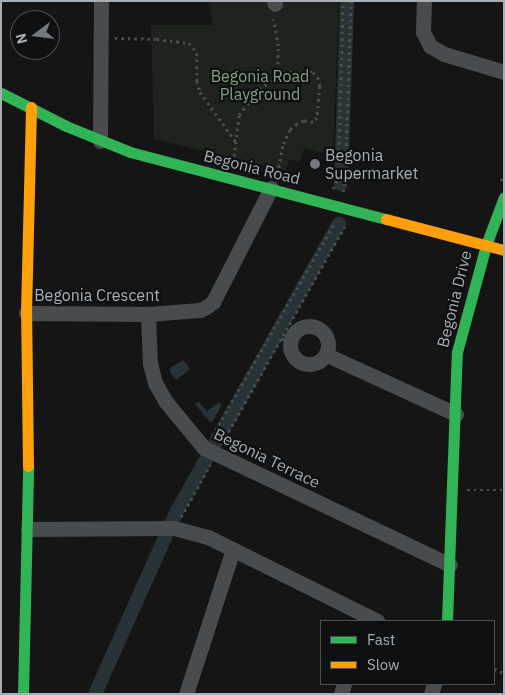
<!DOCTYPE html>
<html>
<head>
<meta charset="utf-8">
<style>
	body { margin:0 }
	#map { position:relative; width:505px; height:695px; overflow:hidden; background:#151515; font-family:"IBM Plex Sans",sans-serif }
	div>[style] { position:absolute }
	.green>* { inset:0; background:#1e241d }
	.water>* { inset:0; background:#283337 }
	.canal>* { height:14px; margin:-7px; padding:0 7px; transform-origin:7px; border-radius:7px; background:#283337 }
	.path>* { height:2.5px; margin-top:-1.25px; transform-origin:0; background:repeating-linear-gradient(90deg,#4b4d50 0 2.5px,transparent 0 6.5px) }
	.street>* { height:15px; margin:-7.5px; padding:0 7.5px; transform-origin:7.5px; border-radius:7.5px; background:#494c4e }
	.street>.ring { margin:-7.5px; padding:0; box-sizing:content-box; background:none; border:15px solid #494c4e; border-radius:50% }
	.fast>* { height:11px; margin:-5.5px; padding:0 5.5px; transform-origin:5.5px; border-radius:5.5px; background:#30b455 }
	.slow>* { height:11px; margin:-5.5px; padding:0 5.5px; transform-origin:5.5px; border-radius:5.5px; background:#ff9f0a }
	.dots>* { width:14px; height:14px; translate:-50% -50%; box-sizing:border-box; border:2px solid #0f1011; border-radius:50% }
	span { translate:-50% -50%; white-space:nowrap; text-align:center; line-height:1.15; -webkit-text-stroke:4.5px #0f1011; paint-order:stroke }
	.park-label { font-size:16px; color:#83a27d }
	.poi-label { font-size:16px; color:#a6afb6 }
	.left { translate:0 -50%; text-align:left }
	.street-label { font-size:16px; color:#a6afb6 }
	.frame { position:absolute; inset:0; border:2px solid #a6afb6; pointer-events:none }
	.legend { position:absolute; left:320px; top:620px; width:175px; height:65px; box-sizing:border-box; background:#0f1011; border:1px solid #4b5053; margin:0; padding:6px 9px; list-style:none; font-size:15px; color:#a6afb6 }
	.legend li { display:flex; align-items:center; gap:10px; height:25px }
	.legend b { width:25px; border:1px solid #4b5053 }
	.north { position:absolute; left:10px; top:10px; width:50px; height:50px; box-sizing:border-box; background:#0f1011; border:1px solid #4b5053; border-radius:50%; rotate:255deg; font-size:14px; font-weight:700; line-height:20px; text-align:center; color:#a6afb6 }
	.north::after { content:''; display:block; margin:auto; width:18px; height:22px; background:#73797e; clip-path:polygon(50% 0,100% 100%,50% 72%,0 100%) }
</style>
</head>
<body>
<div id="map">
	<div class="green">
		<div style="clip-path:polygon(209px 1px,339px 1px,333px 155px,304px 148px,300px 162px,289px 159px,286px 171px,154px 139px,151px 25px,213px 25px)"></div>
	</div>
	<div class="water">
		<div style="clip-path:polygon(183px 360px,190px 369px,176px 380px,170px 372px,170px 368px)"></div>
		<div style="clip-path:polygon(199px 402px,207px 411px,219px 402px,222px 405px,212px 422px,209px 421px,195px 404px)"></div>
	</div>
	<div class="canal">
		<div style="left:341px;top:184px;width:183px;rotate:-88.1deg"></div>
		<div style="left:95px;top:694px;width:201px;rotate:-65.9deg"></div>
		<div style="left:177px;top:511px;width:330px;rotate:-60.6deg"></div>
	</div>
	<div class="path">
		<div style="left:115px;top:38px;width:42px;rotate:1.4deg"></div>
		<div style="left:157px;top:39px;width:32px;rotate:7deg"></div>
		<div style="left:189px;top:43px;width:13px;rotate:51deg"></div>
		<div style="left:197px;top:53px;width:28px;rotate:90deg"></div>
		<div style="left:197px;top:81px;width:11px;rotate:75deg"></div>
		<div style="left:200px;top:92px;width:62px;rotate:54.2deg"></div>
		<div style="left:277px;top:72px;width:36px"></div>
		<div style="left:313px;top:72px;width:7px;rotate:45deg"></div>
		<div style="left:318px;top:77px;width:9px;rotate:77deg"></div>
		<div style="left:320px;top:86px;width:32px;rotate:95deg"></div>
		<div style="left:317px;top:118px;width:6px;rotate:135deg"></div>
		<div style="left:313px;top:122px;width:9px;rotate:-174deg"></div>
		<div style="left:304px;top:121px;width:8px;rotate:157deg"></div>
		<div style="left:297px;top:124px;width:9px;rotate:139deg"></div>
		<div style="left:290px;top:130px;width:17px;rotate:114deg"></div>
		<div style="left:283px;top:146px;width:27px;rotate:100deg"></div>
		<div style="left:233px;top:163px;width:48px;rotate:-82.9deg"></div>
		<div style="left:239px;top:115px;width:33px;rotate:-52deg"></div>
		<div style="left:259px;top:89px;width:22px;rotate:-34deg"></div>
		<div style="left:277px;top:77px;width:31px;rotate:-88deg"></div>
		<div style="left:278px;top:46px;width:27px;rotate:-100deg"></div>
		<div style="left:501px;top:181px;width:8px;rotate:-67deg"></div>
		<div style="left:333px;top:189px;width:13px;rotate:-67deg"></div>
		<div style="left:338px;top:177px;width:176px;rotate:-88.4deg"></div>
		<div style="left:343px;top:192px;width:14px;rotate:-82deg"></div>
		<div style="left:345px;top:178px;width:177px;rotate:-88.1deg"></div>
		<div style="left:282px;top:338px;width:10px;rotate:29deg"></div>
		<div style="left:212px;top:436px;width:247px;rotate:-60.1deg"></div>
		<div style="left:222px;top:443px;width:249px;rotate:-60.5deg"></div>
		<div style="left:467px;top:490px;width:37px"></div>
		<div style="left:181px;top:517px;width:60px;rotate:-60.9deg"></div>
		<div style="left:494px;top:669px;width:11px;rotate:22deg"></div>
	</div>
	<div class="street">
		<div style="left:274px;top:1px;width:3px;rotate:72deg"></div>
		<div style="left:424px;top:1px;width:31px;rotate:92deg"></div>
		<div style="left:423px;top:32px;width:16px;rotate:63deg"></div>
		<div style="left:430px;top:46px;width:16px;rotate:30deg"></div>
		<div style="left:444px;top:54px;width:63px;rotate:16.7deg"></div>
		<div style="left:100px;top:141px;width:140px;rotate:-89.6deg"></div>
		<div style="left:26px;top:313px;width:122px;rotate:0.5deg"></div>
		<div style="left:148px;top:314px;width:52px;rotate:-4.4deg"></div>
		<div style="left:200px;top:310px;width:7px;rotate:-27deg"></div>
		<div style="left:206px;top:307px;width:9px;rotate:-36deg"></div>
		<div style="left:213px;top:302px;width:128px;rotate:-63deg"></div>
		<div style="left:148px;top:314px;width:49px;rotate:87.7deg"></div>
		<div style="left:150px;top:363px;width:21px;rotate:76deg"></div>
		<div style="left:155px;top:383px;width:22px;rotate:60deg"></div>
		<div style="left:166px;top:402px;width:60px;rotate:50.4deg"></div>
		<div style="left:204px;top:448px;width:272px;rotate:25.4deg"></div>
		<div class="ring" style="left:290px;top:326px;width:23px;height:23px"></div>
		<div style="left:327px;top:355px;width:142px;rotate:24.6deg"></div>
		<div style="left:28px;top:529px;width:146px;rotate:-0.4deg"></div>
		<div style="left:174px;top:528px;width:35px;rotate:15deg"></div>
		<div style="left:208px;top:537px;width:189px;rotate:26.4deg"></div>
		<div style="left:186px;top:694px;width:152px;rotate:-72deg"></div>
		<div style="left:341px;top:694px;width:10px;rotate:-73deg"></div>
		<div style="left:431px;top:694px;width:10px;rotate:-73deg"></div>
	</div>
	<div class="fast">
		<div style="left:1px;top:93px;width:73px;rotate:26.9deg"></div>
		<div style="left:66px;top:126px;width:69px;rotate:22.1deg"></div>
		<div style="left:130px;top:152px;width:265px;rotate:14.7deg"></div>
		<div style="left:447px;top:621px;width:269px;rotate:-87.9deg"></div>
		<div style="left:457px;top:352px;width:111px;rotate:-74.8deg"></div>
		<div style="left:486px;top:245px;width:51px;rotate:-69.4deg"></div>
		<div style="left:23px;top:694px;width:228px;rotate:-88.7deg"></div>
	</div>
	<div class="slow">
		<div style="left:386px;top:219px;width:122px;rotate:14.7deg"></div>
		<div style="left:28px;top:466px;width:153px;rotate:-90.7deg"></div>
		<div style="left:26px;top:313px;width:206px;rotate:-88.6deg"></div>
	</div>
	<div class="dots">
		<div style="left:315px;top:164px;background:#73797e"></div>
	</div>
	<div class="park-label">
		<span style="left:260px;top:85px">Begonia Road<br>Playground</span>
	</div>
	<div class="poi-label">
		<span class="left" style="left:325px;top:164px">Begonia<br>Supermarket</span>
	</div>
	<div class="street-label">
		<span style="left:252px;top:167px;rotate:14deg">Begonia Road</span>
		<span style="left:97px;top:295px">Begonia Crescent</span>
		<span style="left:454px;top:299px;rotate:-76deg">Begonia Drive</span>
		<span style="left:267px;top:458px;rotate:26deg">Begonia Terrace</span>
	</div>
	<div class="frame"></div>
	<ul class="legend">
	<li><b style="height:6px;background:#30b455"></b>Fast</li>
	<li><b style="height:6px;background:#ff9f0a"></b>Slow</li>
	</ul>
	<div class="north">N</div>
</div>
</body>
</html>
